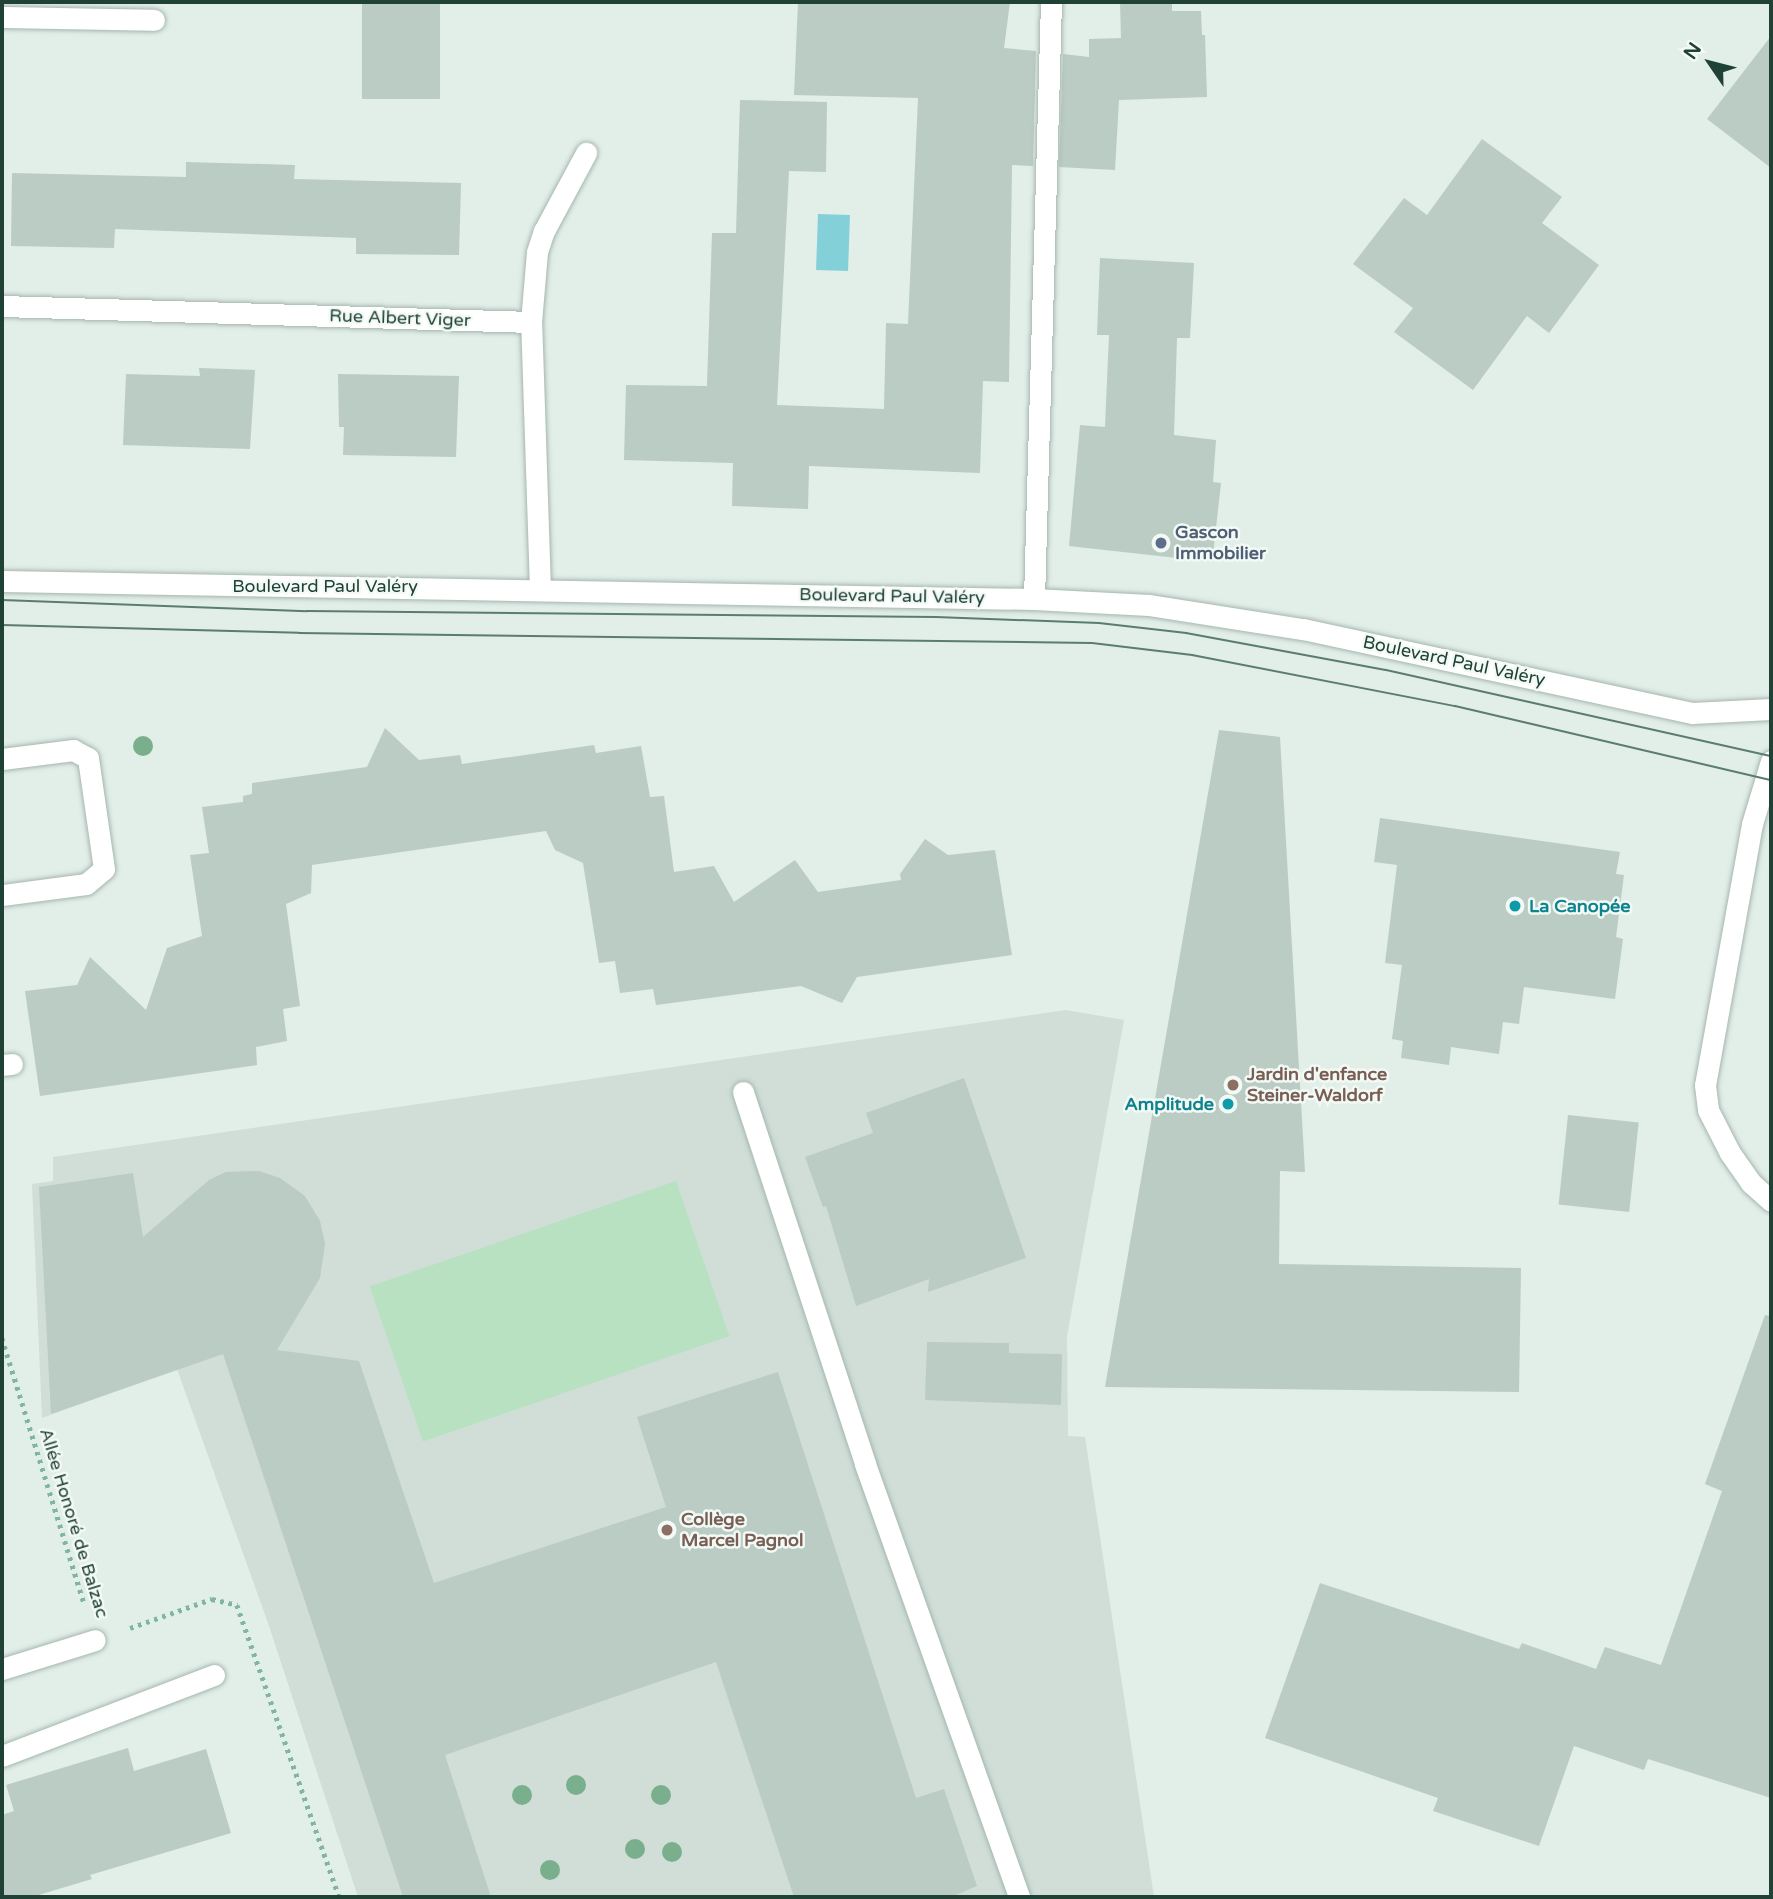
<!DOCTYPE html>
<html>
<head>
<meta charset="utf-8">
<style>
	body { margin:0 }
	#map { position:relative; width:1773px; height:1899px; overflow:hidden; background:#e2eee8; font-family:"Varela Round",sans-serif }
	div>[style] { position:absolute }
	.built>* { inset:0; background:#d0ded7 }
	.green>* { inset:0; background:#b8e1c1; transform-origin:0 0 }
	.water>* { inset:0; background:#84d0d8; transform-origin:0 0 }
	.building>* { inset:0; background:#baccc3; transform-origin:0 0 }
	.path>* { height:4.5px; margin-top:-2.25px; transform-origin:0; background:repeating-linear-gradient(90deg,#7fb5a1 0 3.5px,transparent 0 8.5px) }
	.roads { filter:drop-shadow(0 0 2px #a4b7af) drop-shadow(0 0 2px #a4b7af) }
	.lane>* { height:21px; margin:-10.5px; padding:0 10.5px; transform-origin:10.5px; border-radius:10.5px; background:#fff }
	.street>* { height:21px; margin:-10.5px; padding:0 10.5px; transform-origin:10.5px; border-radius:10.5px; background:#fff }
	.tram>* { height:2px; margin:-1px; padding:0 1px; transform-origin:1px; border-radius:1px; background:#5a7c71 }
	.trees>* { width:20px; height:20px; margin:-10px; border-radius:50%; background:#7aaf8d }
	.dots>* { width:19px; height:19px; translate:-50% -50%; box-sizing:border-box; border:4px solid #f3faf6; border-radius:50% }
	span { translate:-50% -50%; white-space:nowrap; text-align:center; line-height:1.15; -webkit-text-stroke:5px #f3faf6; paint-order:stroke }
	.street-label { font-size:18px; color:#204136 }
	.service-label { font-size:18px; color:#4e5e75; font-weight:700 }
	.left { translate:0 -50%; text-align:left }
	.culture-label { font-size:18px; color:#0d838f; font-weight:700 }
	.right { translate:-100% -50%; text-align:right }
	.education-label { font-size:18px; color:#785e54; font-weight:700 }
	.frame { position:absolute; inset:0; border:4px solid #204136; pointer-events:none }
	.north { position:absolute; left:1675px; top:28px; width:70px; height:70px; -webkit-text-stroke:5px #f3faf6; paint-order:stroke; rotate:305deg; font-size:19px; font-weight:700; line-height:28px; text-align:center; color:#204136 }
	.north::after { content:''; display:block; margin:auto; width:24px; height:32px; background:#204136; clip-path:polygon(50% 0,100% 100%,50% 72%,0 100%) }
</style>
</head>
<body>
<div id="map">
	<div class="built">
		<div style="clip-path:polygon(1066px 1010px,1124px 1020px,1067px 1336px,1068px 1436px,1085px 1437px,1154px 1897px,358px 1897px,268px 1623px,177px 1369px,42px 1418px,32px 1184px,53px 1181px,53px 1157px)"></div>
	</div>
	<div class="green">
		<div style="left:676px;top:1181px;width:164px;height:324px;rotate:71deg"></div>
	</div>
	<div class="water">
		<div style="left:818px;top:214px;width:32px;height:56px;rotate:2deg"></div>
	</div>
	<div class="building">
		<div style="left:362px;top:2px;width:78px;height:97px"></div>
		<div style="clip-path:polygon(798px 2px,1010px 2px,1004px 48px,1036px 51px,1033px 166px,1012px 165px,1009px 382px,983px 381px,980px 473px,809px 466px,808px 509px,732px 506px,733px 463px,624px 460px,626px 385px,707px 386px,712px 233px,736px 233px,740px 100px,827px 102px,826px 172px,789px 171px,777px 405px,884px 409px,886px 323px,908px 324px,918px 98px,794px 95px)"></div>
		<div style="clip-path:polygon(1120px 2px,1172px 2px,1172px 11px,1201px 11px,1202px 35px,1205px 35px,1207px 97px,1119px 100px,1115px 170px,1059px 167px,1063px 54px,1089px 57px,1089px 39px,1121px 38px)"></div>
		<div style="clip-path:polygon(1771px 36px,1771px 168px,1707px 119px)"></div>
		<div style="clip-path:polygon(1482px 139px,1562px 197px,1542px 223px,1599px 265px,1549px 333px,1527px 316px,1473px 390px,1394px 332px,1413px 308px,1353px 264px,1404px 198px,1427px 215px)"></div>
		<div style="clip-path:polygon(186px 162px,295px 165px,294px 179px,461px 183px,459px 255px,356px 254px,356px 238px,115px 229px,114px 248px,11px 246px,12px 173px,186px 177px)"></div>
		<div style="clip-path:polygon(1100px 258px,1194px 263px,1190px 338px,1177px 338px,1174px 435px,1216px 440px,1213px 482px,1221px 483px,1213px 555px,1205px 554px,1204px 561px,1069px 546px,1080px 425px,1105px 427px,1109px 335px,1097px 335px)"></div>
		<div style="clip-path:polygon(199px 368px,255px 370px,250px 449px,123px 445px,126px 374px,200px 376px)"></div>
		<div style="clip-path:polygon(338px 374px,459px 376px,456px 457px,343px 455px,344px 427px,339px 427px)"></div>
		<div style="clip-path:polygon(385px 728px,419px 760px,460px 755px,462px 764px,594px 745px,596px 753px,641px 746px,650px 797px,664px 796px,674px 872px,714px 866px,734px 902px,795px 860px,818px 892px,901px 880px,900px 874px,925px 839px,948px 855px,995px 850px,1012px 955px,857px 977px,842px 1003px,801px 986px,656px 1005px,653px 989px,620px 993px,615px 961px,599px 963px,583px 863px,555px 850px,546px 831px,312px 865px,311px 893px,286px 904px,300px 1006px,283px 1009px,287px 1041px,256px 1047px,257px 1065px,40px 1096px,25px 991px,77px 985px,90px 957px,146px 1010px,167px 948px,202px 936px,190px 855px,209px 853px,202px 807px,243px 802px,243px 796px,252px 794px,252px 783px,367px 767px)"></div>
		<div style="clip-path:polygon(1219px 730px,1280px 737px,1305px 1172px,1280px 1171px,1279px 1264px,1521px 1268px,1519px 1392px,1105px 1387px)"></div>
		<div style="clip-path:polygon(1380px 818px,1620px 852px,1616px 874px,1624px 875px,1616px 937px,1623px 939px,1615px 999px,1524px 987px,1519px 1024px,1503px 1022px,1499px 1054px,1451px 1047px,1449px 1065px,1401px 1058px,1403px 1041px,1392px 1039px,1402px 965px,1385px 963px,1397px 865px,1374px 862px)"></div>
		<div style="clip-path:polygon(964px 1078px,1026px 1258px,928px 1292px,929px 1279px,856px 1306px,826px 1206px,823px 1207px,805px 1157px,873px 1133px,866px 1113px)"></div>
		<div style="left:1568px;top:1115px;width:71px;height:90px;rotate:6deg"></div>
		<div style="clip-path:polygon(259px 1171px,280px 1178px,305px 1196px,320px 1221px,325px 1244px,320px 1278px,277px 1350px,359px 1361px,434px 1583px,666px 1507px,637px 1417px,778px 1372px,916px 1798px,944px 1789px,977px 1886px,951px 1897px,794px 1897px,716px 1662px,445px 1755px,491px 1897px,403px 1897px,223px 1354px,51px 1414px,39px 1187px,133px 1173px,143px 1237px,209px 1180px,226px 1172px)"></div>
		<div style="clip-path:polygon(1765px 1315px,1771px 1316px,1771px 1798px,1648px 1759px,1644px 1770px,1574px 1746px,1539px 1846px,1433px 1811px,1438px 1798px,1265px 1738px,1320px 1583px,1519px 1649px,1522px 1643px,1596px 1669px,1605px 1647px,1661px 1665px,1722px 1491px,1705px 1484px)"></div>
		<div style="clip-path:polygon(927px 1342px,1009px 1343px,1009px 1353px,1062px 1354px,1061px 1405px,925px 1400px)"></div>
		<div style="clip-path:polygon(128px 1748px,134px 1771px,206px 1749px,231px 1833px,90px 1875px,92px 1879px,32px 1897px,2px 1897px,2px 1815px,14px 1811px,6px 1785px)"></div>
	</div>
	<div class="path">
		<div style="left:2px;top:1338px;width:277px;rotate:72.8deg"></div>
		<div style="left:130px;top:1628px;width:87px;rotate:-19.5deg"></div>
		<div style="left:212px;top:1599px;width:26px;rotate:13deg"></div>
		<div style="left:237px;top:1605px;width:309px;rotate:70.7deg"></div>
	</div>
	<div class="roads">
		<div class="lane">
			<div style="left:2px;top:17px;width:152px;rotate:1.1deg"></div>
			<div style="left:1034px;top:599px;width:597px;rotate:-88.37deg"></div>
			<div style="left:2px;top:759px;width:72px;rotate:-7.2deg"></div>
			<div style="left:73px;top:750px;width:17px;rotate:28deg"></div>
			<div style="left:88px;top:758px;width:112px;rotate:81.8deg"></div>
			<div style="left:104px;top:869px;width:23px;rotate:140deg"></div>
			<div style="left:86px;top:884px;width:85px;rotate:172.5deg"></div>
			<div style="left:2px;top:1065px;width:10px;rotate:-6deg"></div>
			<div style="left:743px;top:1092px;width:391px;rotate:71.8deg"></div>
			<div style="left:865px;top:1464px;width:460px;rotate:70.4deg"></div>
			<div style="left:2px;top:1756px;width:227px;rotate:-20.9deg"></div>
		</div>
		<div class="street">
			<div style="left:2px;top:306px;width:529px;rotate:1.73deg"></div>
			<div style="left:2px;top:581px;width:1032px;rotate:1deg"></div>
			<div style="left:1034px;top:599px;width:115px;rotate:3deg"></div>
			<div style="left:1149px;top:605px;width:156px;rotate:8.9deg"></div>
			<div style="left:1303px;top:629px;width:398px;rotate:12.2deg"></div>
			<div style="left:1692px;top:713px;width:79px;rotate:-2.9deg"></div>
			<div style="left:540px;top:589px;width:267px;rotate:-91.9deg"></div>
			<div style="left:531px;top:322px;width:70px;rotate:-85.1deg"></div>
			<div style="left:537px;top:252px;width:22px;rotate:-72deg"></div>
			<div style="left:544px;top:231px;width:89px;rotate:-61.7deg"></div>
			<div style="left:1771px;top:761px;width:66px;rotate:106.8deg"></div>
			<div style="left:1752px;top:824px;width:265px;rotate:100.2deg"></div>
			<div style="left:1705px;top:1085px;width:25px;rotate:83deg"></div>
			<div style="left:1708px;top:1110px;width:48px;rotate:62.9deg"></div>
			<div style="left:1730px;top:1153px;width:37px;rotate:55deg"></div>
			<div style="left:1751px;top:1183px;width:27px;rotate:42deg"></div>
			<div style="left:2px;top:1669px;width:97px;rotate:-17.3deg"></div>
		</div>
	</div>
	<div class="tram">
		<div style="left:2px;top:600px;width:305px;rotate:2.1deg"></div>
		<div style="left:307px;top:611px;width:629px;rotate:0.55deg"></div>
		<div style="left:936px;top:617px;width:163px;rotate:2.1deg"></div>
		<div style="left:1099px;top:623px;width:88px;rotate:6.6deg"></div>
		<div style="left:1186px;top:633px;width:203px;rotate:10.5deg"></div>
		<div style="left:1386px;top:670px;width:394px;rotate:12.6deg"></div>
		<div style="left:2px;top:625px;width:297px;rotate:1.5deg"></div>
		<div style="left:299px;top:633px;width:793px;rotate:0.72deg"></div>
		<div style="left:1092px;top:643px;width:101px;rotate:6.8deg"></div>
		<div style="left:1192px;top:655px;width:268px;rotate:11deg"></div>
		<div style="left:1455px;top:706px;width:325px;rotate:13.2deg"></div>
	</div>
	<div class="trees">
		<div style="left:143px;top:746px"></div>
		<div style="left:576px;top:1785px"></div>
		<div style="left:522px;top:1795px"></div>
		<div style="left:661px;top:1795px"></div>
		<div style="left:635px;top:1849px"></div>
		<div style="left:672px;top:1852px"></div>
		<div style="left:550px;top:1870px"></div>
	</div>
	<div class="dots">
		<div style="left:1161px;top:543px;background:#5c6f8a"></div>
		<div style="left:1515px;top:906px;background:#0f9aa8"></div>
		<div style="left:1233px;top:1085px;background:#8d6e63"></div>
		<div style="left:1228px;top:1104px;background:#0f9aa8"></div>
		<div style="left:667px;top:1530px;background:#8d6e63"></div>
	</div>
	<div class="street-label">
		<span style="left:400px;top:318px;rotate:2deg">Rue Albert Viger</span>
		<span style="left:325px;top:586px">Boulevard Paul Valéry</span>
		<span style="left:892px;top:596px;rotate:1deg">Boulevard Paul Valéry</span>
		<span style="left:1454px;top:661px;rotate:12deg">Boulevard Paul Valéry</span>
		<span style="left:74px;top:1523px;rotate:73deg">Allée Honoré de Balzac</span>
	</div>
	<div class="service-label">
		<span class="left" style="left:1175px;top:543px">Gascon<br>Immobilier</span>
	</div>
	<div class="culture-label">
		<span class="left" style="left:1529px;top:906px">La Canopée</span>
		<span class="right" style="left:1214px;top:1104px">Amplitude</span>
	</div>
	<div class="education-label">
		<span class="left" style="left:1247px;top:1085px">Jardin d'enfance<br>Steiner-Waldorf</span>
		<span class="left" style="left:681px;top:1530px">Collège<br>Marcel Pagnol</span>
	</div>
	<div class="frame"></div>
	<div class="north">N</div>
</div>
</body>
</html>
